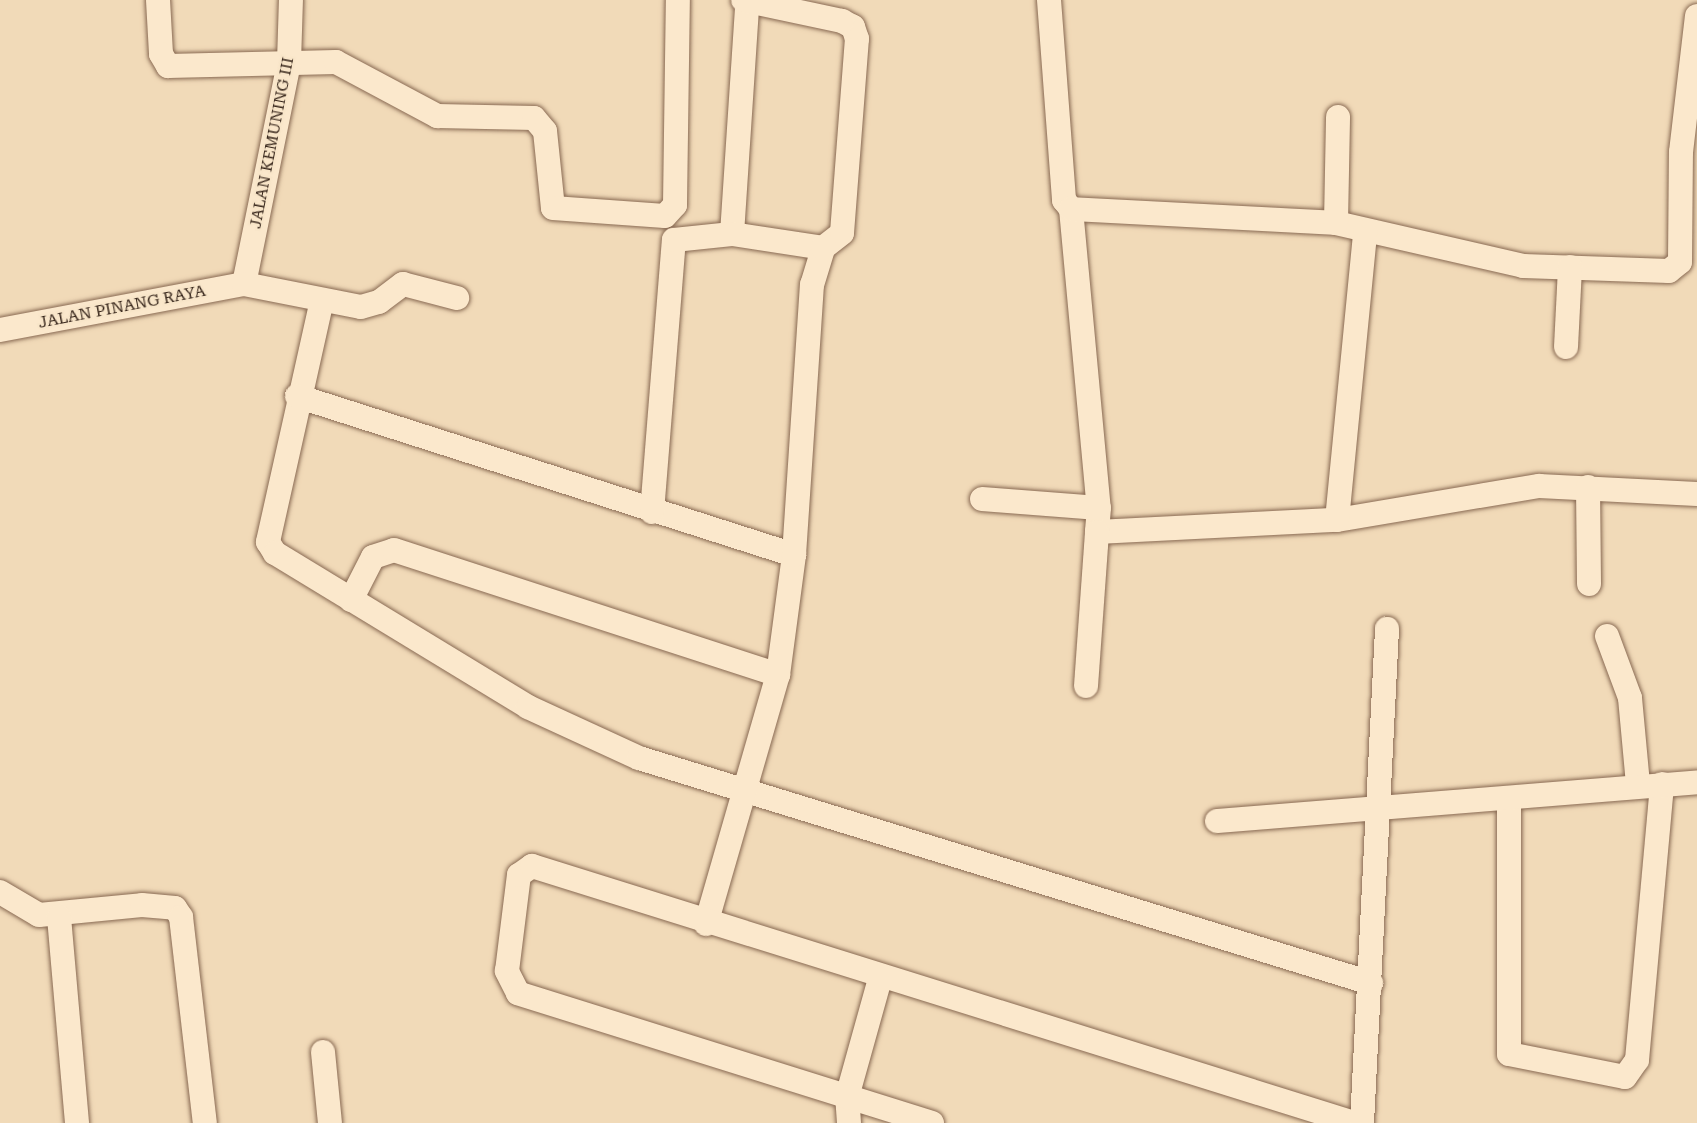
<!DOCTYPE html>
<html>
<head>
<meta charset="utf-8">
<style>
	body { margin:0 }
	#map { position:relative; width:1697px; height:1123px; overflow:hidden; background:#f1dab8; font-family:"Roboto Serif",serif }
	div>[style] { position:absolute }
	.roads { filter:drop-shadow(0 0 2px #886952) drop-shadow(0 0 2px #886952) }
	.street>* { height:24px; margin:-12px; padding:0 12px; transform-origin:12px; border-radius:12px; background:#fbe8cc }
	span { translate:-50% -50%; white-space:nowrap; text-align:center; line-height:1.15; -webkit-text-stroke:4.5px #f8e5c8; paint-order:stroke }
	.street-label { font-size:16px; color:#352419 }
</style>
</head>
<body>
<div id="map">
	<div class="roads">
		<div class="street">
			<div style="left:158px;top:0;width:54px;rotate:86.8deg"></div>
			<div style="left:161px;top:54px;width:14px;rotate:60deg"></div>
			<div style="left:168px;top:66px;width:168px;rotate:-1.4deg"></div>
			<div style="left:336px;top:62px;width:115px;rotate:28.1deg"></div>
			<div style="left:437px;top:116px;width:97px;rotate:1.2deg"></div>
			<div style="left:534px;top:118px;width:17px;rotate:50deg"></div>
			<div style="left:545px;top:131px;width:77px;rotate:84.1deg"></div>
			<div style="left:553px;top:208px;width:112px;rotate:4.1deg"></div>
			<div style="left:665px;top:216px;width:15px;rotate:-48deg"></div>
			<div style="left:675px;top:205px;width:205px;rotate:-89.2deg"></div>
			<div style="left:1049px;top:0;width:201px;rotate:85.7deg"></div>
			<div style="left:1064px;top:200px;width:11px;rotate:52deg"></div>
			<div style="left:1071px;top:209px;width:300px;rotate:84.7deg"></div>
			<div style="left:1099px;top:508px;width:24px;rotate:95deg"></div>
			<div style="left:1097px;top:532px;width:240px;rotate:-2.9deg"></div>
			<div style="left:1337px;top:520px;width:205px;rotate:-9.6deg"></div>
			<div style="left:1539px;top:486px;width:158px;rotate:2.9deg"></div>
			<div style="left:1071px;top:209px;width:265px;rotate:3deg"></div>
			<div style="left:1336px;top:223px;width:192px;rotate:12.9deg"></div>
			<div style="left:1523px;top:266px;width:146px;rotate:2deg"></div>
			<div style="left:1669px;top:271px;width:14px;rotate:-39deg"></div>
			<div style="left:1680px;top:262px;width:110px;rotate:-89.5deg"></div>
			<div style="left:1681px;top:152px;width:137px;rotate:-83.3deg"></div>
			<div style="left:1336px;top:223px;width:106px;rotate:-88.9deg"></div>
			<div style="left:732px;top:234px;width:224px;rotate:-86.2deg"></div>
			<div style="left:244px;top:284px;width:227px;rotate:-78.5deg"></div>
			<div style="left:289px;top:62px;width:62px;rotate:-88.2deg"></div>
			<div style="left:322px;top:300px;width:248px;rotate:102.6deg"></div>
			<div style="left:268px;top:542px;width:13px;rotate:58deg"></div>
			<div style="left:275px;top:553px;width:296px;rotate:31.3deg"></div>
			<div style="left:528px;top:707px;width:122px;rotate:24.7deg"></div>
			<div style="left:639px;top:758px;width:766px;rotate:17.09deg"></div>
			<div style="left:0;top:330px;width:248px;rotate:-10.7deg"></div>
			<div style="left:244px;top:284px;width:119px;rotate:11.1deg"></div>
			<div style="left:361px;top:307px;width:19px;rotate:-16deg"></div>
			<div style="left:379px;top:302px;width:30px;rotate:-37deg"></div>
			<div style="left:403px;top:284px;width:56px;rotate:14.5deg"></div>
			<div style="left:1566px;top:347px;width:80px;rotate:-87.1deg"></div>
			<div style="left:297px;top:396px;width:522px;rotate:17.74deg"></div>
			<div style="left:1588px;top:487px;width:97px;rotate:89.4deg"></div>
			<div style="left:982px;top:499px;width:117px;rotate:4.4deg"></div>
			<div style="left:652px;top:512px;width:273px;rotate:-85.4deg"></div>
			<div style="left:674px;top:240px;width:58px;rotate:-5.9deg"></div>
			<div style="left:732px;top:234px;width:92px;rotate:8.7deg"></div>
			<div style="left:1337px;top:520px;width:289px;rotate:-84.4deg"></div>
			<div style="left:351px;top:600px;width:48px;rotate:-62.9deg"></div>
			<div style="left:373px;top:557px;width:22px;rotate:-18deg"></div>
			<div style="left:394px;top:550px;width:404px;rotate:18deg"></div>
			<div style="left:1607px;top:636px;width:66px;rotate:69.6deg"></div>
			<div style="left:1630px;top:698px;width:87px;rotate:84.7deg"></div>
			<div style="left:1086px;top:686px;width:154px;rotate:-85.9deg"></div>
			<div style="left:1509px;top:801px;width:253px;rotate:90deg"></div>
			<div style="left:1509px;top:1054px;width:118px;rotate:11.2deg"></div>
			<div style="left:1625px;top:1077px;width:21px;rotate:-55deg"></div>
			<div style="left:1637px;top:1060px;width:277px;rotate:-84.8deg"></div>
			<div style="left:1217px;top:821px;width:482px;rotate:-4.6deg"></div>
			<div style="left:0;top:892px;width:45px;rotate:30.5deg"></div>
			<div style="left:39px;top:915px;width:103px;rotate:-5.5deg"></div>
			<div style="left:142px;top:905px;width:33px;rotate:5deg"></div>
			<div style="left:175px;top:908px;width:11px;rotate:56deg"></div>
			<div style="left:181px;top:917px;width:207px;rotate:83.4deg"></div>
			<div style="left:59px;top:917px;width:207px;rotate:85deg"></div>
			<div style="left:706px;top:924px;width:259px;rotate:-73.9deg"></div>
			<div style="left:778px;top:675px;width:121px;rotate:-82.4deg"></div>
			<div style="left:794px;top:555px;width:271px;rotate:-86.2deg"></div>
			<div style="left:812px;top:285px;width:39px;rotate:-73deg"></div>
			<div style="left:823px;top:248px;width:24px;rotate:-38deg"></div>
			<div style="left:842px;top:233px;width:195px;rotate:-85.6deg"></div>
			<div style="left:857px;top:39px;width:13px;rotate:-108deg"></div>
			<div style="left:853px;top:27px;width:13px;rotate:-151deg"></div>
			<div style="left:842px;top:21px;width:101px;rotate:-168deg"></div>
			<div style="left:323px;top:1052px;width:71px;rotate:84.4deg"></div>
			<div style="left:849px;top:1123px;width:26px;rotate:-94deg"></div>
			<div style="left:847px;top:1097px;width:123px;rotate:-74.4deg"></div>
			<div style="left:932px;top:1123px;width:434px;rotate:-162.6deg"></div>
			<div style="left:518px;top:993px;width:25px;rotate:-117deg"></div>
			<div style="left:507px;top:971px;width:97px;rotate:-82.9deg"></div>
			<div style="left:519px;top:875px;width:16px;rotate:-35deg"></div>
			<div style="left:532px;top:866px;width:861px;rotate:17.36deg"></div>
			<div style="left:1362px;top:1123px;width:495px;rotate:-87.1deg"></div>
		</div>
	</div>
	<div class="street-label">
		<span style="left:272px;top:143px;rotate:-79deg">JALAN KEMUNING III</span>
		<span style="left:122px;top:307px;rotate:-11deg">JALAN PINANG RAYA</span>
	</div>
</div>
</body>
</html>
